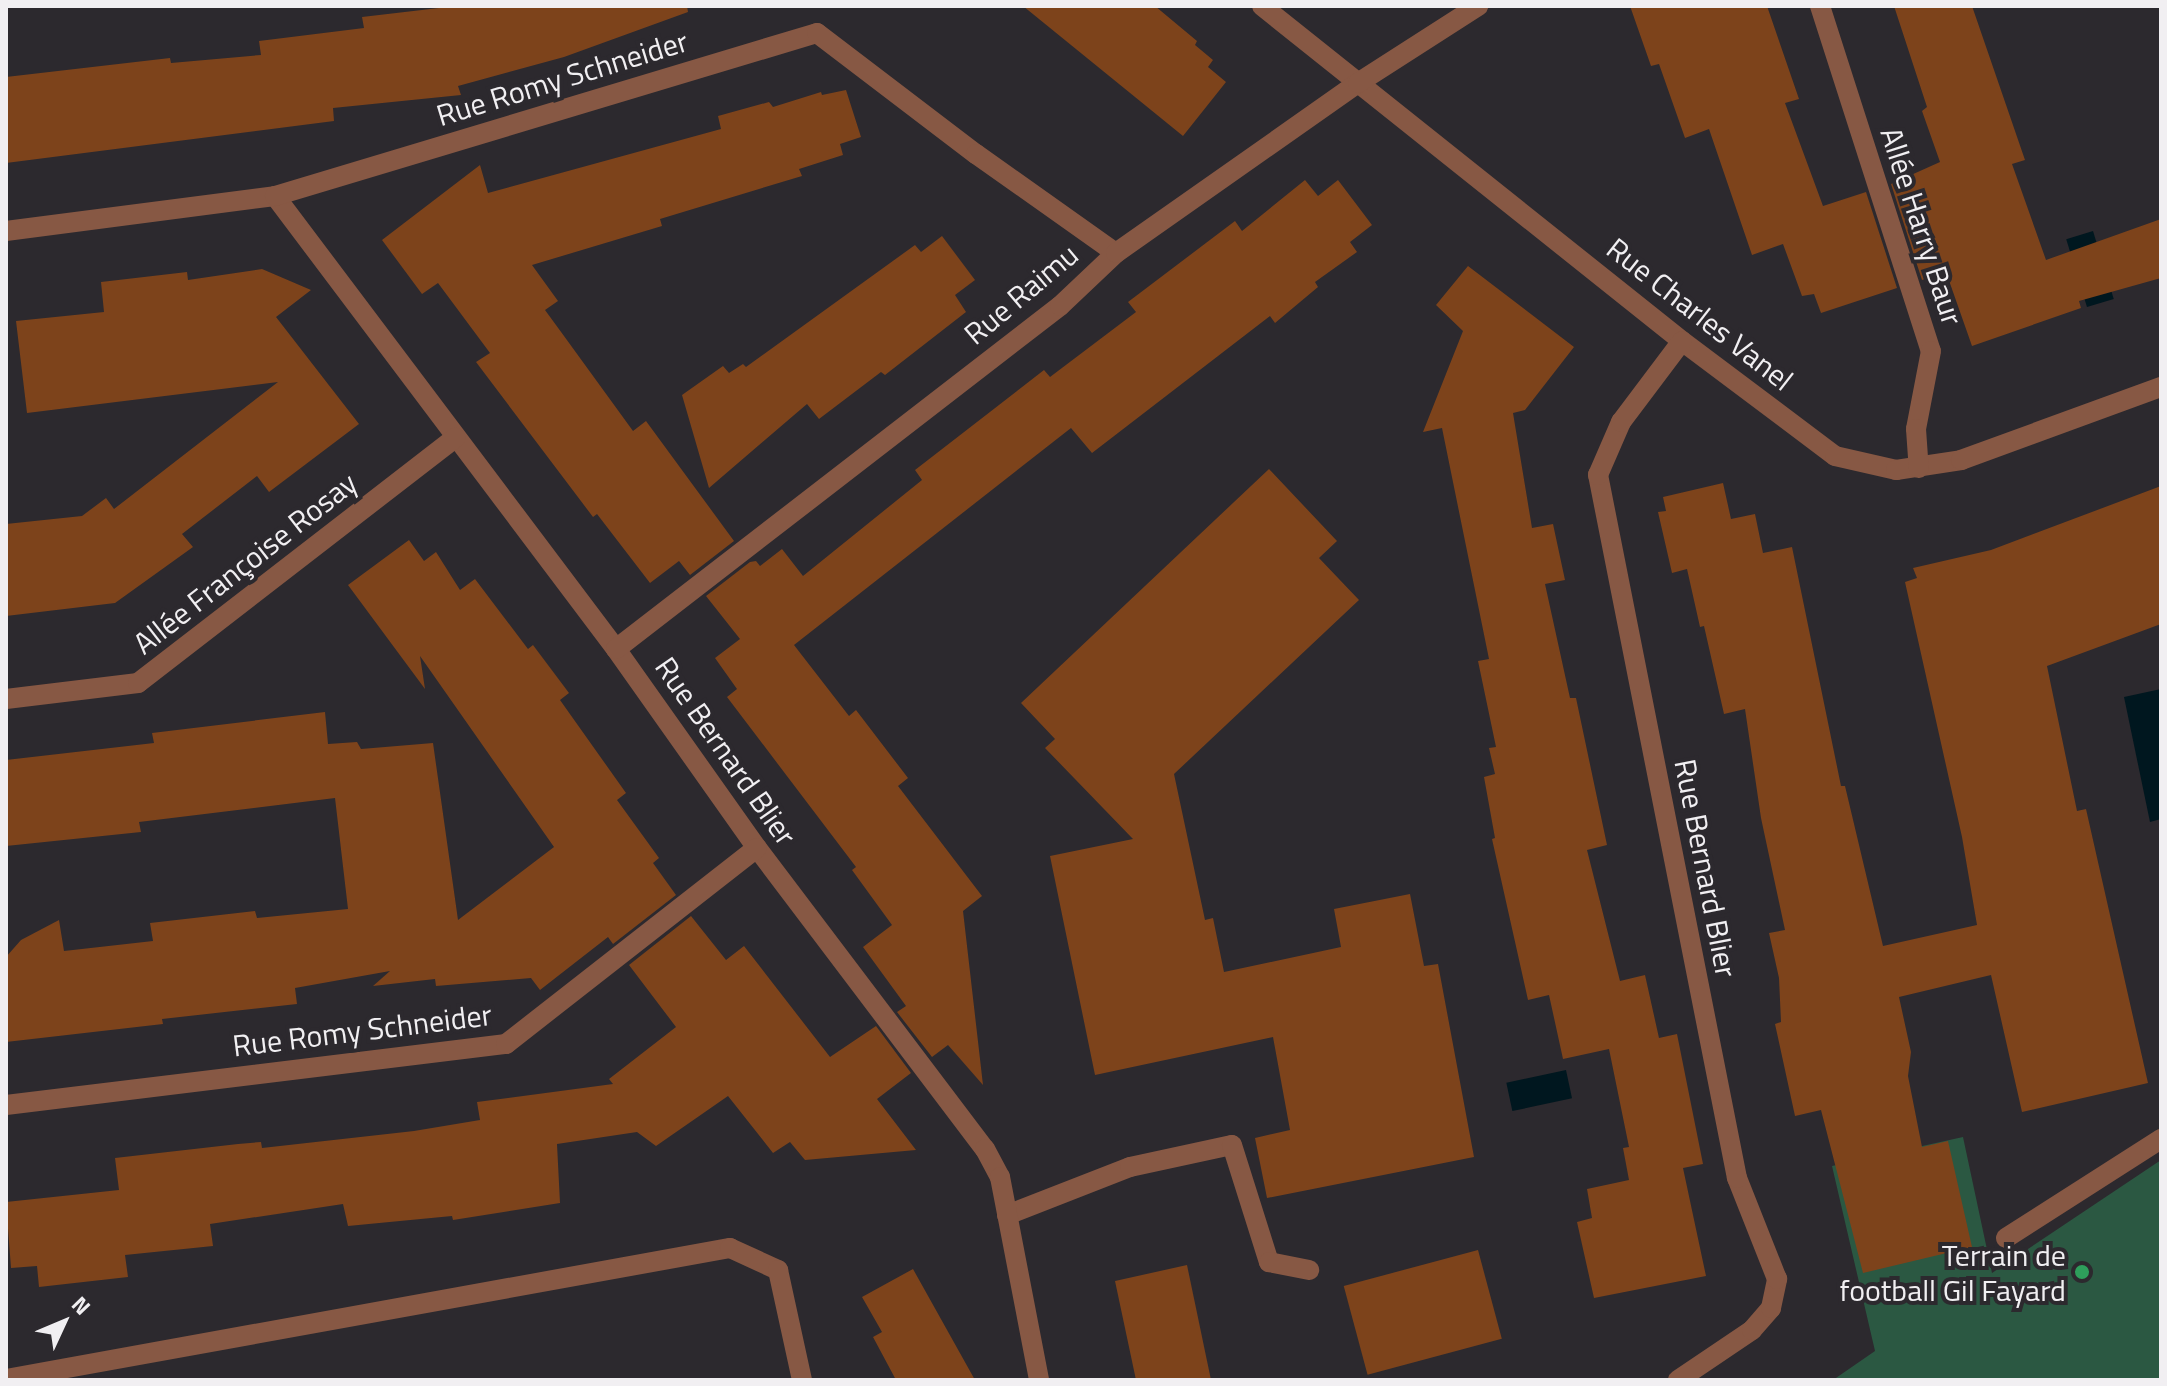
<!DOCTYPE html>
<html>
<head>
<meta charset="utf-8">
<style>
	body { margin:0 }
	#map { position:relative; width:2167px; height:1386px; overflow:hidden; background:#2c292e; font-family:"Titillium Web",sans-serif }
	div>[style] { position:absolute }
	.green>* { inset:0; background:#2b5842 }
	.water>* { inset:0; background:#00171f; transform-origin:0 0 }
	.building>* { inset:0; background:#7d431b; transform-origin:0 0 }
	.lane>* { height:20px; margin:-10px; padding:0 10px; transform-origin:10px; border-radius:10px; background:#875844 }
	.street>* { height:20px; margin:-10px; padding:0 10px; transform-origin:10px; border-radius:10px; background:#875844 }
	.dots>* { width:22px; height:22px; translate:-50% -50%; box-sizing:border-box; border:4px solid #2c292e; border-radius:50% }
	span { translate:-50% -50%; white-space:nowrap; text-align:center; line-height:1.15; -webkit-text-stroke:8px #2c292e; paint-order:stroke }
	.street-label { font-size:30px; color:#f1eff2 }
	.poi-label { font-size:30px; color:#f1eff2 }
	.right { translate:-100% -50%; text-align:right }
	.frame { position:absolute; inset:0; border:8px solid #f1eff2; pointer-events:none }
	.north { position:absolute; left:24px; top:1282px; width:80px; height:80px; -webkit-text-stroke:6px #2c292e; paint-order:stroke; rotate:46deg; font-size:22px; font-weight:700; line-height:32px; text-align:center; color:#f1eff2 }
	.north::after { content:''; display:block; margin:auto; width:28px; height:36px; background:#f1eff2; clip-path:polygon(50% 0,100% 100%,50% 72%,0 100%) }
</style>
</head>
<body>
<div id="map">
	<div class="green">
		<div style="clip-path:polygon(1963px 1137px,1992px 1273px,2161px 1160px,2161px 1380px,1833px 1380px,1875px 1351px,1832px 1166px)"></div>
	</div>
	<div class="water">
		<div style="left:2093px;top:231px;width:71px;height:28px;rotate:73deg"></div>
		<div style="clip-path:polygon(2161px 689px,2161px 819px,2150px 822px,2124px 697px)"></div>
		<div style="left:1566px;top:1070px;width:29px;height:61px;rotate:78deg"></div>
	</div>
	<div class="building">
		<div style="clip-path:polygon(456px 6px,687px 6px,688px 12px,564px 57px,458px 86px,461px 95px,333px 108px,334px 121px,6px 163px,6px 77px,170px 58px,171px 63px,261px 55px,259px 41px,364px 28px,362px 17px)"></div>
		<div style="clip-path:polygon(1023px 6px,1155px 6px,1197px 41px,1195px 45px,1213px 60px,1208px 67px,1226px 82px,1183px 136px)"></div>
		<div style="clip-path:polygon(1630px 6px,1767px 6px,1799px 99px,1785px 103px,1823px 206px,1866px 192px,1897px 288px,1821px 313px,1814px 294px,1802px 296px,1783px 244px,1752px 255px,1709px 129px,1685px 138px,1659px 64px,1651px 66px)"></div>
		<div style="clip-path:polygon(1894px 6px,1972px 6px,2025px 160px,2012px 164px,2046px 260px,2161px 219px,2161px 278px,2079px 301px,2081px 308px,1972px 346px,1946px 272px,1922px 280px,1891px 184px,1940px 162px,1922px 111px,1927px 107px)"></div>
		<div style="clip-path:polygon(846px 90px,861px 137px,840px 144px,843px 155px,799px 169px,802px 176px,660px 219px,662px 226px,532px 265px,558px 301px,545px 310px,564px 336px,633px 431px,646px 421px,734px 541px,690px 575px,679px 561px,650px 583px,597px 514px,593px 517px,476px 362px,490px 353px,438px 283px,422px 294px,382px 240px,480px 165px,488px 193px,721px 129px,718px 116px,769px 102px,773px 107px,821px 92px,822px 95px)"></div>
		<div style="clip-path:polygon(1305px 180px,1318px 196px,1338px 180px,1372px 225px,1350px 242px,1357px 252px,1315px 282px,1318px 287px,1275px 323px,1270px 316px,1092px 453px,1071px 428px,794px 645px,849px 716px,856px 710px,908px 778px,898px 786px,982px 896px,963px 911px,983px 1085px,948px 1045px,932px 1057px,897px 1012px,906px 1006px,863px 947px,892px 925px,852px 870px,856px 867px,727px 697px,737px 689px,715px 658px,740px 639px,706px 596px,750px 562px,756px 561px,760px 566px,782px 549px,803px 576px,922px 480px,915px 470px,1044px 370px,1050px 377px,1136px 312px,1128px 302px,1235px 221px,1242px 231px)"></div>
		<div style="clip-path:polygon(942px 236px,975px 280px,955px 295px,966px 312px,885px 375px,881px 372px,819px 419px,807px 404px,709px 488px,682px 395px,723px 366px,729px 373px,743px 364px,746px 367px,915px 245px,921px 252px)"></div>
		<div style="clip-path:polygon(1468px 266px,1574px 347px,1525px 410px,1513px 413px,1532px 528px,1553px 524px,1565px 580px,1545px 584px,1570px 698px,1576px 698px,1607px 845px,1587px 850px,1620px 981px,1645px 975px,1659px 1038px,1677px 1034px,1703px 1164px,1683px 1168px,1706px 1276px,1594px 1298px,1577px 1222px,1592px 1218px,1587px 1189px,1629px 1180px,1623px 1148px,1629px 1147px,1609px 1049px,1563px 1059px,1549px 995px,1528px 1000px,1492px 839px,1495px 838px,1484px 777px,1495px 774px,1489px 748px,1496px 747px,1478px 661px,1489px 659px,1442px 428px,1423px 432px,1463px 331px,1436px 305px)"></div>
		<div style="clip-path:polygon(262px 269px,311px 290px,276px 317px,359px 424px,269px 492px,257px 476px,182px 534px,193px 547px,115px 603px,6px 616px,6px 524px,82px 516px,106px 498px,114px 509px,278px 382px,27px 413px,16px 321px,104px 312px,101px 282px,187px 272px,188px 280px)"></div>
		<div style="clip-path:polygon(1269px 469px,1337px 541px,1319px 558px,1359px 600px,1174px 774px,1205px 920px,1213px 918px,1224px 972px,1341px 947px,1334px 909px,1410px 894px,1424px 966px,1438px 964px,1474px 1157px,1267px 1198px,1255px 1138px,1290px 1130px,1273px 1037px,1095px 1075px,1050px 856px,1133px 839px,1045px 748px,1055px 739px,1021px 703px)"></div>
		<div style="clip-path:polygon(1723px 483px,1731px 519px,1755px 514px,1763px 553px,1792px 547px,1841px 786px,1845px 786px,1883px 946px,1977px 925px,1962px 837px,1905px 582px,1917px 578px,1913px 568px,1991px 550px,2161px 486px,2161px 624px,2047px 666px,2077px 811px,2086px 809px,2148px 1083px,2022px 1112px,1991px 975px,1899px 997px,1911px 1052px,1908px 1076px,1922px 1147px,1948px 1141px,1972px 1247px,1863px 1273px,1821px 1110px,1795px 1116px,1775px 1024px,1781px 1022px,1779px 978px,1769px 933px,1785px 930px,1761px 818px,1745px 709px,1724px 714px,1704px 626px,1700px 627px,1687px 569px,1672px 573px,1658px 512px,1666px 511px,1663px 497px)"></div>
		<div style="clip-path:polygon(409px 540px,424px 561px,436px 552px,460px 590px,475px 579px,528px 649px,533px 645px,569px 693px,560px 700px,626px 793px,617px 800px,659px 858px,653px 863px,676px 895px,613px 944px,608px 937px,540px 990px,531px 978px,436px 986px,435px 979px,373px 986px,390px 971px,295px 988px,297px 1004px,162px 1019px,163px 1024px,6px 1042px,6px 957px,21px 940px,59px 920px,64px 951px,153px 941px,150px 923px,255px 911px,257px 918px,348px 909px,335px 798px,139px 822px,141px 832px,6px 846px,6px 760px,154px 743px,152px 733px,325px 712px,328px 744px,357px 742px,361px 749px,433px 743px,458px 920px,554px 847px,420px 656px,425px 689px,348px 585px)"></div>
		<div style="clip-path:polygon(691px 916px,726px 960px,744px 946px,830px 1057px,876px 1026px,911px 1073px,877px 1099px,916px 1150px,805px 1160px,790px 1142px,773px 1153px,728px 1096px,656px 1146px,637px 1132px,557px 1144px,560px 1203px,453px 1220px,452px 1216px,348px 1226px,343px 1204px,210px 1224px,213px 1246px,125px 1255px,128px 1277px,39px 1287px,37px 1266px,11px 1268px,6px 1202px,119px 1190px,115px 1158px,238px 1144px,261px 1142px,262px 1148px,414px 1131px,480px 1120px,477px 1102px,613px 1084px,609px 1079px,676px 1027px,629px 965px)"></div>
		<div style="left:1478px;top:1250px;width:92px;height:139px;rotate:75deg"></div>
		<div style="clip-path:polygon(1187px 1265px,1211px 1380px,1136px 1380px,1115px 1281px)"></div>
		<div style="clip-path:polygon(913px 1269px,975px 1380px,896px 1380px,873px 1337px,882px 1332px,862px 1297px)"></div>
	</div>
	<div class="lane">
		<div style="left:1007px;top:1215px;width:132px;rotate:-21.3deg"></div>
		<div style="left:1130px;top:1167px;width:104px;rotate:-12.2deg"></div>
		<div style="left:1232px;top:1145px;width:123px;rotate:72.5deg"></div>
		<div style="left:1269px;top:1262px;width:41px;rotate:11.3deg"></div>
		<div style="left:2006px;top:1238px;width:184px;rotate:-32.6deg"></div>
		<div style="left:6px;top:1379px;width:736px;rotate:-10.26deg"></div>
		<div style="left:730px;top:1248px;width:53px;rotate:24.6deg"></div>
		<div style="left:778px;top:1270px;width:113px;rotate:77.7deg"></div>
	</div>
	<div class="street">
		<div style="left:1262px;top:6px;width:537px;rotate:38.58deg"></div>
		<div style="left:1682px;top:341px;width:191px;rotate:36.9deg"></div>
		<div style="left:1835px;top:456px;width:63px;rotate:12.9deg"></div>
		<div style="left:1896px;top:470px;width:66px;rotate:-8.7deg"></div>
		<div style="left:1961px;top:460px;width:213px;rotate:-20.1deg"></div>
		<div style="left:1820px;top:6px;width:362px;rotate:72.2deg"></div>
		<div style="left:1931px;top:351px;width:79px;rotate:100.9deg"></div>
		<div style="left:1916px;top:429px;width:39px;rotate:86deg"></div>
		<div style="left:275px;top:196px;width:567px;rotate:53.03deg"></div>
		<div style="left:616px;top:649px;width:244px;rotate:54.7deg"></div>
		<div style="left:757px;top:848px;width:378px;rotate:52.9deg"></div>
		<div style="left:985px;top:1149px;width:32px;rotate:62deg"></div>
		<div style="left:1000px;top:1177px;width:207px;rotate:79.1deg"></div>
		<div style="left:6px;top:231px;width:271px;rotate:-7.4deg"></div>
		<div style="left:275px;top:196px;width:566px;rotate:-16.74deg"></div>
		<div style="left:817px;top:33px;width:200px;rotate:37.3deg"></div>
		<div style="left:976px;top:154px;width:171px;rotate:35.3deg"></div>
		<div style="left:616px;top:649px;width:561px;rotate:-37.69deg"></div>
		<div style="left:1060px;top:306px;width:77px;rotate:-43.4deg"></div>
		<div style="left:1116px;top:253px;width:296px;rotate:-35.1deg"></div>
		<div style="left:1358px;top:83px;width:143px;rotate:-32.7deg"></div>
		<div style="left:6px;top:699px;width:133px;rotate:-6.9deg"></div>
		<div style="left:138px;top:683px;width:401px;rotate:-37.7deg"></div>
		<div style="left:6px;top:1105px;width:504px;rotate:-6.96deg"></div>
		<div style="left:506px;top:1044px;width:318px;rotate:-38deg"></div>
		<div style="left:1678px;top:1380px;width:89px;rotate:-34deg"></div>
		<div style="left:1752px;top:1330px;width:29px;rotate:-49deg"></div>
		<div style="left:1771px;top:1308px;width:30px;rotate:-78deg"></div>
		<div style="left:1777px;top:1279px;width:109px;rotate:-111.6deg"></div>
		<div style="left:1737px;top:1178px;width:717px;rotate:-101.18deg"></div>
		<div style="left:1598px;top:475px;width:58px;rotate:-66.5deg"></div>
		<div style="left:1621px;top:422px;width:101px;rotate:-53deg"></div>
	</div>
	<div class="dots">
		<div style="left:2082px;top:1272px;background:#2e9e5b"></div>
	</div>
	<div class="street-label">
		<span style="left:562px;top:78px;rotate:-17deg">Rue Romy Schneider</span>
		<span style="left:1922px;top:226px;rotate:72deg">Allée Harry Baur</span>
		<span style="left:1021px;top:294px;rotate:-40deg">Rue Raimu</span>
		<span style="left:1700px;top:314px;rotate:38deg">Rue Charles Vanel</span>
		<span style="left:245px;top:563px;rotate:-38deg">Allée Françoise Rosay</span>
		<span style="left:726px;top:751px;rotate:55deg">Rue Bernard Blier</span>
		<span style="left:1706px;top:868px;rotate:79deg">Rue Bernard Blier</span>
		<span style="left:362px;top:1030px;rotate:-7deg">Rue Romy Schneider</span>
	</div>
	<div class="poi-label">
		<span class="right" style="left:2066px;top:1272px">Terrain de<br>football Gil Fayard</span>
	</div>
	<div class="frame"></div>
	<div class="north">N</div>
</div>
</body>
</html>
